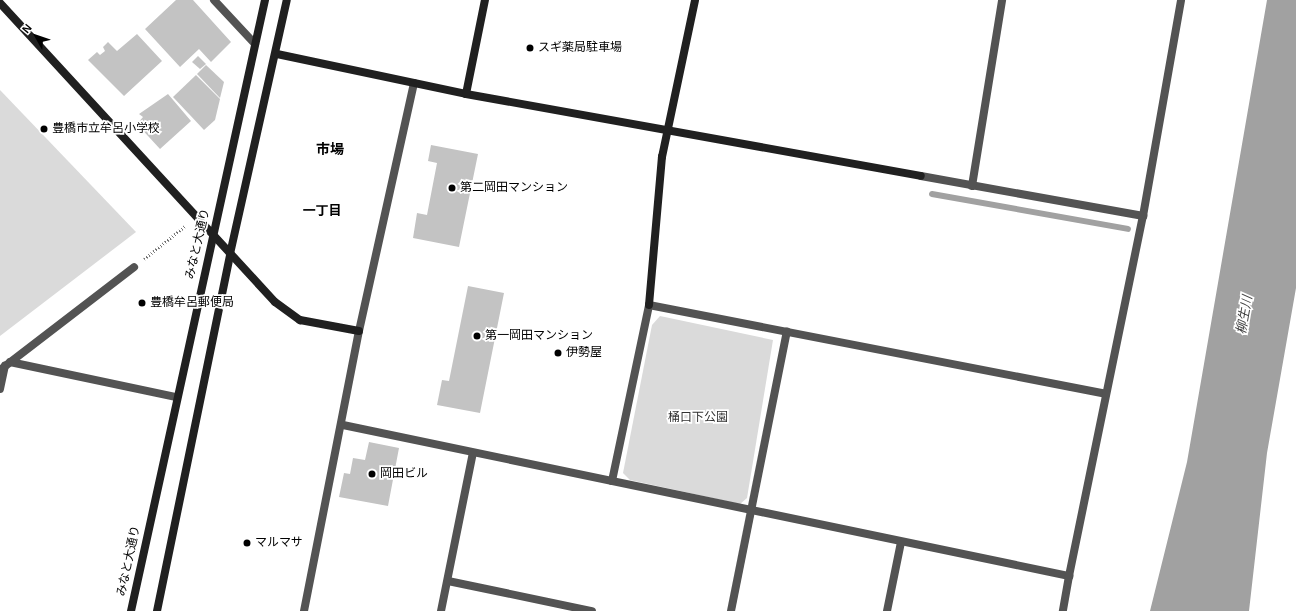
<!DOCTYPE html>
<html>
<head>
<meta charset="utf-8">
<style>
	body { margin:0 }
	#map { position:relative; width:1296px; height:611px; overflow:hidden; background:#fff; font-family:Arial,"Noto Sans JP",sans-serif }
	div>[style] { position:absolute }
	.green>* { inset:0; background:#dadada }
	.water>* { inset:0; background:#a1a1a1 }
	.stream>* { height:6px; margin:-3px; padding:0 3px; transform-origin:3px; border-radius:3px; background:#a1a1a1 }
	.building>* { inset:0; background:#c3c3c3 }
	.path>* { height:2.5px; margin-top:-1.25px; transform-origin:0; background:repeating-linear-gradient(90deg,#757575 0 1px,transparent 0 3px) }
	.street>* { height:8px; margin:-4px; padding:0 4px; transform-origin:4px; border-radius:4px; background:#535353 }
	.secondary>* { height:8px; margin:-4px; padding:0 4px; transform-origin:4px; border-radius:4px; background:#202020 }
	.dots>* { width:11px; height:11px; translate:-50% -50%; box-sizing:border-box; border:2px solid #fff; border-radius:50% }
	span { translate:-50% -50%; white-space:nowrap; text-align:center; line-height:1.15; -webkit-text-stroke:3.5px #fff; paint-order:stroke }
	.poi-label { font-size:12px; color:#000 }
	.left { translate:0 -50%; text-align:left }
	.street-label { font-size:12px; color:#000 }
	.park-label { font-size:12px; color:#313131 }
	.neighbourhood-label { font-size:13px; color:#000; font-weight:700 }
	.water-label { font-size:13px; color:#424242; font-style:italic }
	.quarter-label { font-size:14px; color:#000; font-weight:700 }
	.north { position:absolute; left:16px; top:16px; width:40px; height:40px; -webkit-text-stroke:3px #fff; paint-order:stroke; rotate:310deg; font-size:11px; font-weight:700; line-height:16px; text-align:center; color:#000 }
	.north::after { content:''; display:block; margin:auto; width:14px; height:18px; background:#000; clip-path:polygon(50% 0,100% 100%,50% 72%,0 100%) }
</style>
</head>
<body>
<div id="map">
	<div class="green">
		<div style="clip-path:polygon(0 90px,136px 232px,0 336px)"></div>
		<div style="clip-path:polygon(660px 316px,773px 340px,747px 498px,740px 504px,630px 480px,623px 473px,652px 325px)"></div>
	</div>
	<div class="water">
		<div style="clip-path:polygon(1267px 0,1296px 0,1296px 288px,1267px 453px,1249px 611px,1150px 611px,1187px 462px)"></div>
	</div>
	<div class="stream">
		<div style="left:932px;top:194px;width:199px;rotate:10.1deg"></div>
	</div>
	<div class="building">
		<div style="clip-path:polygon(176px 0,193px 0,231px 42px,211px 62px,199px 49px,180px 67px,145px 29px)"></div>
		<div style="clip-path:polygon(137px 34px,162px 61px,124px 96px,88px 60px,97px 52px,100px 55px,105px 51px,103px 47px,108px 42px,117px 51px)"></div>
		<div style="clip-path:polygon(198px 56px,206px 64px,200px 69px,192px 62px)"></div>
		<div style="clip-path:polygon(206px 65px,224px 82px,220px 98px,197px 74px)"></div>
		<div style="clip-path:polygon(196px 75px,220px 99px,215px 120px,204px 130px,173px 97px)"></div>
		<div style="clip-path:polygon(168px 94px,191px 121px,160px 149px,137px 124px,143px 117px,139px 114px)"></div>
		<div style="clip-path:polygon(431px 145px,478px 154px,459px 247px,413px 238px,417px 213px,427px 215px,437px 163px,428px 161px)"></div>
		<div style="clip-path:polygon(468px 286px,504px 293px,480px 413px,437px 405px,442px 380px,449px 381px)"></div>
		<div style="clip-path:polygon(369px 442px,399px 448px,388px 506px,339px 497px,344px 473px,350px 474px,353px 458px,365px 460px)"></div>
	</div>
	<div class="path">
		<div style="left:144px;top:259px;width:53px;rotate:-38.8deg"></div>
	</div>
	<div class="street">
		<div style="left:214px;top:0;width:60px;rotate:47deg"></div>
		<div style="left:921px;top:176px;width:226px;rotate:10.2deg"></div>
		<div style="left:972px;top:186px;width:188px;rotate:-80.8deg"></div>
		<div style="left:10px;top:362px;width:170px;rotate:11.9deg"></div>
		<div style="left:0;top:370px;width:169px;rotate:-37.5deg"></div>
		<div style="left:0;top:389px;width:24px;rotate:-78deg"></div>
		<div style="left:343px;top:425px;width:742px;rotate:11.75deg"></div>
		<div style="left:1069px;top:576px;width:36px;rotate:100deg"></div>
		<div style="left:612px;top:481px;width:180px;rotate:-78.1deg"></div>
		<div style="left:649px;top:305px;width:465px;rotate:11deg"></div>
		<div style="left:1069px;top:576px;width:368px;rotate:-78.4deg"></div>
		<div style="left:1143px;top:216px;width:219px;rotate:-80deg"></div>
		<div style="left:448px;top:581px;width:147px;rotate:11.8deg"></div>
		<div style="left:304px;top:611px;width:285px;rotate:-78.9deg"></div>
		<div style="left:359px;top:331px;width:254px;rotate:-77.5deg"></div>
		<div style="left:441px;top:611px;width:161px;rotate:-78.6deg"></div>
		<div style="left:731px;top:611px;width:285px;rotate:-78.7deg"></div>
		<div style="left:887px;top:611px;width:70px;rotate:-78.5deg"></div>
	</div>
	<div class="secondary">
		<div style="left:0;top:3px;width:406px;rotate:47.4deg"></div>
		<div style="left:275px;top:302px;width:31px;rotate:36deg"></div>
		<div style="left:300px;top:320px;width:60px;rotate:10.6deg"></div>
		<div style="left:277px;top:54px;width:193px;rotate:11.9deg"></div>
		<div style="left:466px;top:94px;width:462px;rotate:10.2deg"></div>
		<div style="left:466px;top:94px;width:96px;rotate:-78.6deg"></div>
		<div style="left:649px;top:305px;width:149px;rotate:-85deg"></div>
		<div style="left:662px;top:157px;width:160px;rotate:-78.1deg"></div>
		<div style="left:131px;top:611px;width:626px;rotate:-77.63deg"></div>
		<div style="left:157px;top:611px;width:364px;rotate:-78.4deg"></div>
		<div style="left:230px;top:254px;width:260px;rotate:-77.4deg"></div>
	</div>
	<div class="dots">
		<div style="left:530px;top:48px;background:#000"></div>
		<div style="left:44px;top:129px;background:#000"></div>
		<div style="left:452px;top:188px;background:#000"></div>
		<div style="left:142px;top:303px;background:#000"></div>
		<div style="left:477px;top:336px;background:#000"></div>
		<div style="left:558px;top:353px;background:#000"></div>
		<div style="left:372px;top:474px;background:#000"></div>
		<div style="left:247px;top:543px;background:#000"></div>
	</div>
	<div class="poi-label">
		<span class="left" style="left:538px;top:48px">スギ薬局駐車場</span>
		<span class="left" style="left:52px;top:129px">豊橋市立牟呂小学校</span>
		<span class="left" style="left:460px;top:188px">第二岡田マンション</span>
		<span class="left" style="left:150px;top:303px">豊橋牟呂郵便局</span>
		<span class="left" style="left:485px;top:336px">第一岡田マンション</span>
		<span class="left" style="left:566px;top:353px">伊勢屋</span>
		<span class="left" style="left:380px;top:474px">岡田ビル</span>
		<span class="left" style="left:255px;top:543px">マルマサ</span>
	</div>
	<div class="street-label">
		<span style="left:198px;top:244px;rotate:-77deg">みなと大通り</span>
		<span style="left:129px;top:561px;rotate:-78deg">みなと大通り</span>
	</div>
	<div class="park-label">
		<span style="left:698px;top:418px">桶口下公園</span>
	</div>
	<div class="neighbourhood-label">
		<span style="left:322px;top:211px">一丁目</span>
	</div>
	<div class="water-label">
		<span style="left:1245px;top:315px;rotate:-80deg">柳生川</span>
	</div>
	<div class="quarter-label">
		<span style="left:330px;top:149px">市場</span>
	</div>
	<div class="north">N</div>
</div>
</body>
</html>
